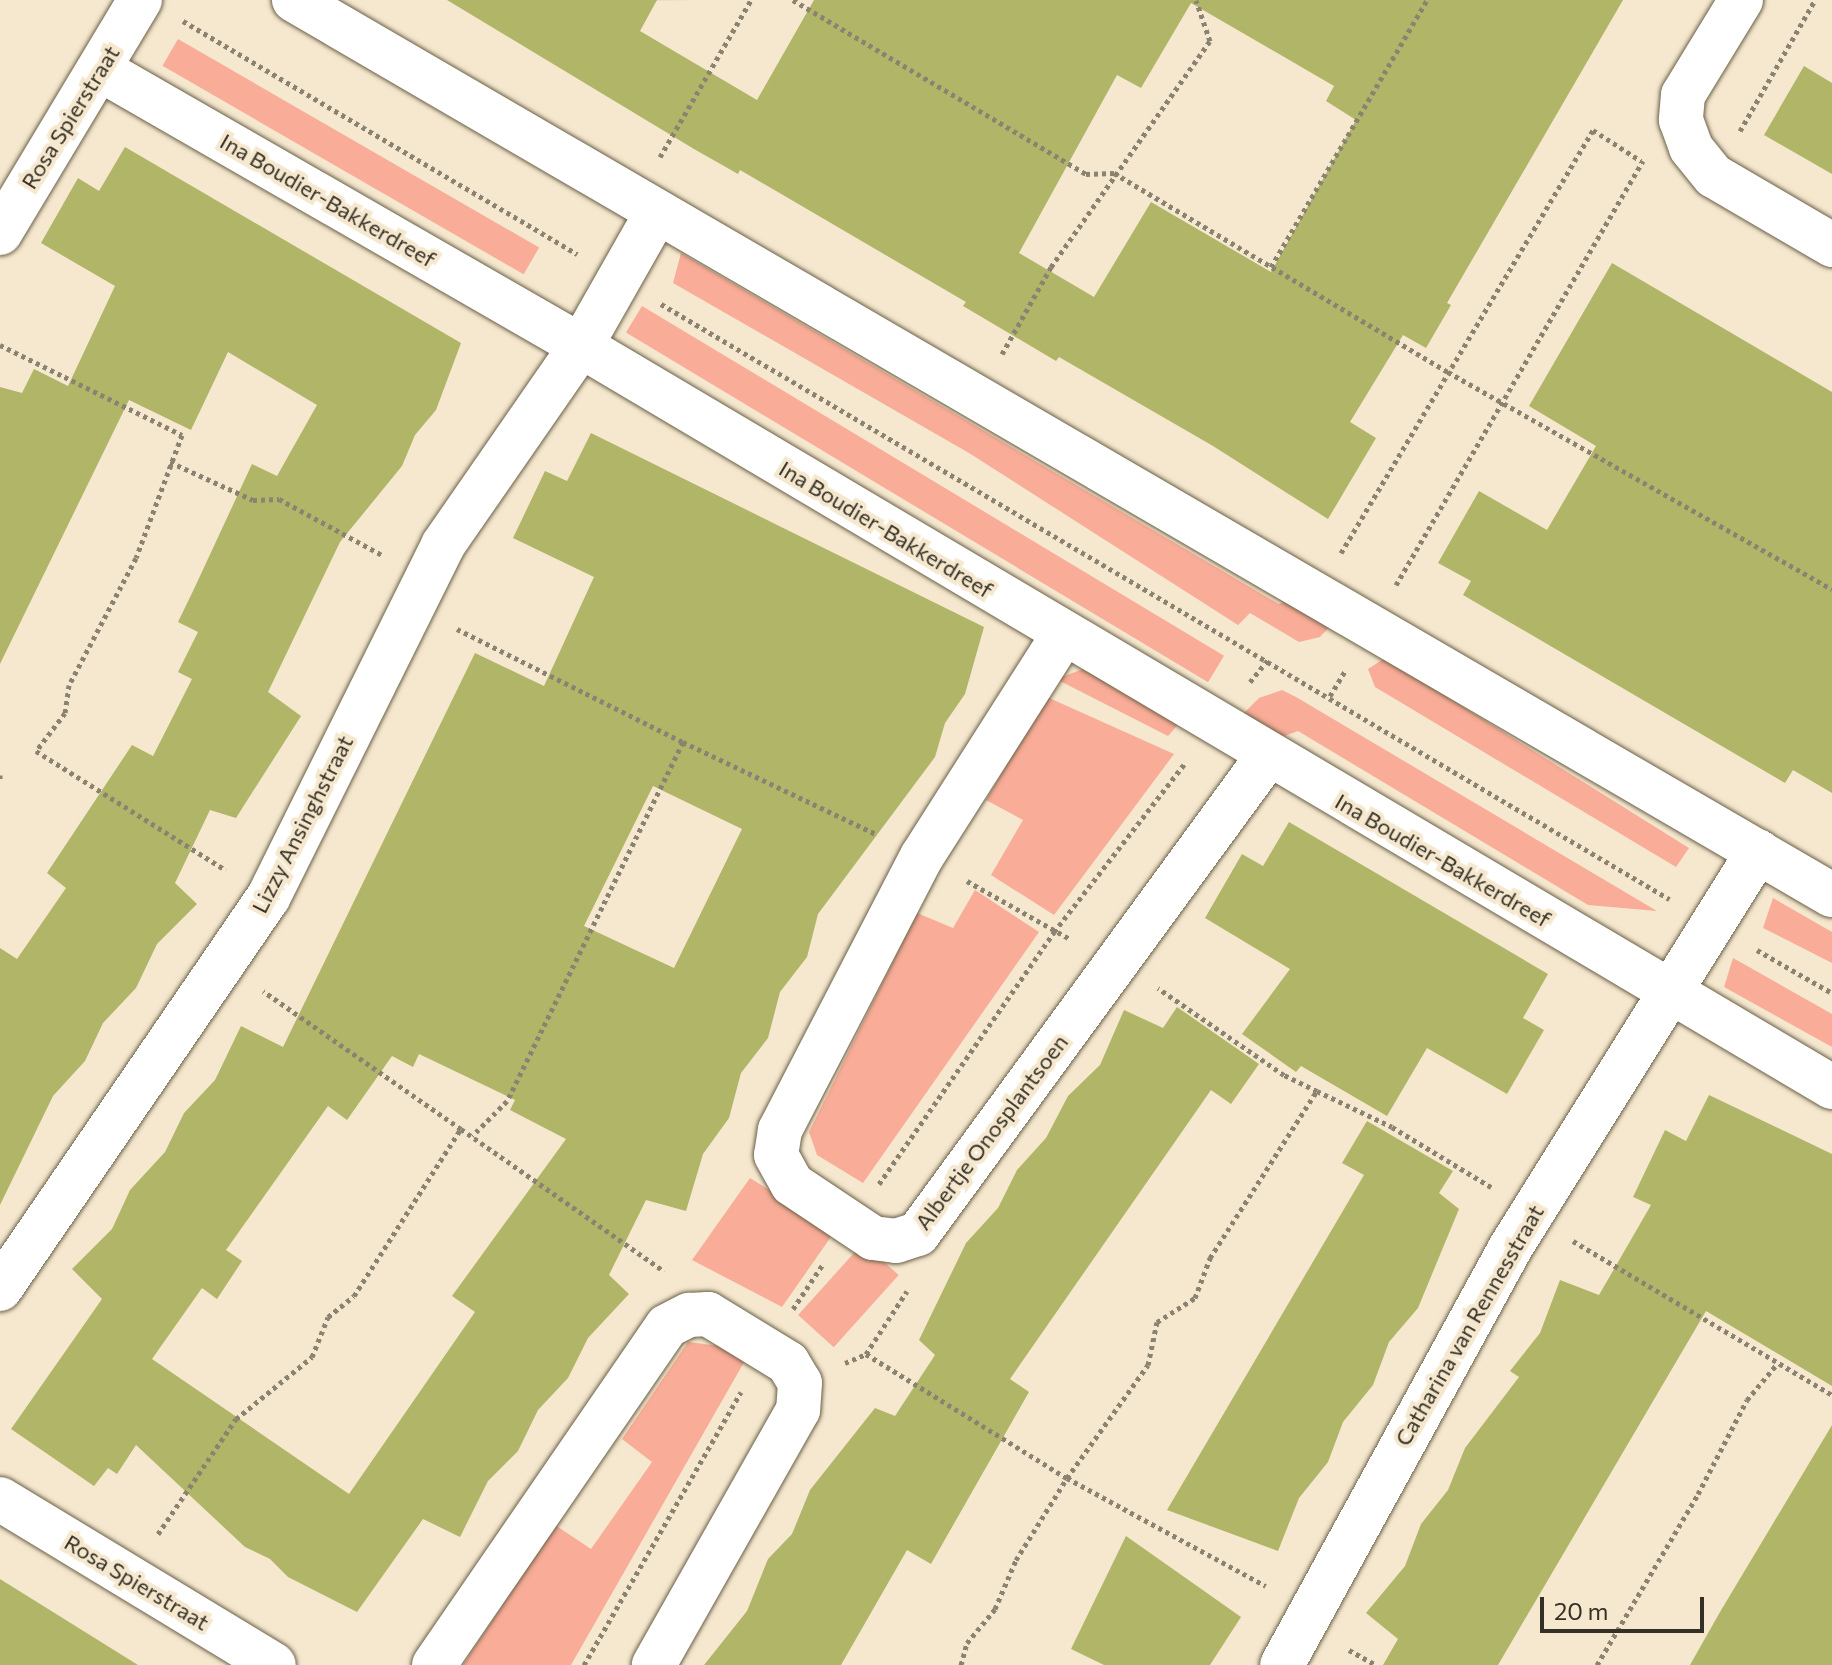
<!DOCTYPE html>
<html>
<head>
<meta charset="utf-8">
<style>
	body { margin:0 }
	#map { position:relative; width:1832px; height:1665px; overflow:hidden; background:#f5e8ce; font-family:Commissioner,sans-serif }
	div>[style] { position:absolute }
	.green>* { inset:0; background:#f9ac97; transform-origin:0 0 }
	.building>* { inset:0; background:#b1b567 }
	.path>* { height:5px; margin-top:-2.5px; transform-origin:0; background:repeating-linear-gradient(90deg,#8b8372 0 4px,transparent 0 8px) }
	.roads { filter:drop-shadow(0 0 2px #6a5f48) drop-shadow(0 0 2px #6a5f48) }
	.minor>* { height:44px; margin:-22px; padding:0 22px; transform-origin:22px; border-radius:22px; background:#fff }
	span { translate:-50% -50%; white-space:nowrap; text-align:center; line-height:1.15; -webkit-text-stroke:8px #f5e8ce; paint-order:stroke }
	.street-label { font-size:22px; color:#353026 }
	.scale { position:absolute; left:1540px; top:1597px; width:164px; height:36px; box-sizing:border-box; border:4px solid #353026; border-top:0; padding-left:10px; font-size:24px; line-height:28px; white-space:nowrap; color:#353026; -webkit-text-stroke:6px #f5e8ce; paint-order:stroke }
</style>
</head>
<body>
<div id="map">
	<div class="green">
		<div style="left:178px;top:39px;width:417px;height:31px;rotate:30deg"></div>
		<div style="clip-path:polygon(681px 253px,1279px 604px,1297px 597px,1336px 620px,1320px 637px,1299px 642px,1250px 613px,1238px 625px,969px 453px,673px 283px)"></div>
		<div style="left:642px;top:306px;width:679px;height:31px;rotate:31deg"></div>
		<div style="clip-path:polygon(1385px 658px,1689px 848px,1676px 867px,1375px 687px,1368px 669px)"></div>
		<div style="clip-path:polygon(1089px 667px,1182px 720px,1168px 736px,1056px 679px)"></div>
		<div style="clip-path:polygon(1282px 690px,1296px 697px,1657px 911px,1588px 905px,1298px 731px,1279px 738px,1244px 713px,1259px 698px)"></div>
		<div style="clip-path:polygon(1047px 697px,1174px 754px,1054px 915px,991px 875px,1023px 820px,986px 800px)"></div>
		<div style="clip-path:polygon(975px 890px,1039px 932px,863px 1183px,817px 1155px,809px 1132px,917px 913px,953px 928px)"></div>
		<div style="clip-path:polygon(1773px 898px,1832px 932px,1832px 963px,1763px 928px)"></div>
		<div style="clip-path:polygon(1733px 958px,1832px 1014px,1832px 1047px,1724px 987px)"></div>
		<div style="clip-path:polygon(750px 1178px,835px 1231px,782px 1307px,692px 1260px)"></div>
		<div style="left:863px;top:1243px;width:48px;height:97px;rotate:42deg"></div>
		<div style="clip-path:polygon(688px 1342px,751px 1350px,571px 1665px,463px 1665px,555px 1525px,591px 1549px,652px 1462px,622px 1439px)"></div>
	</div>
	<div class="building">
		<div style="clip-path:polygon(evenodd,447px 0,657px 0,640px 31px,757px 100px,814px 0,1623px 0,1447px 303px,1451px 305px,1426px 348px,1403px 335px,1350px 422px,1376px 438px,1328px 519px,1213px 446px,1059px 357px,1056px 361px,963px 306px,966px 302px,740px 170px,738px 174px,694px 149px,447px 0,1191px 3px,1334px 86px,1326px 101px,1356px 120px,1271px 272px,1151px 202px,1094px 297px,1019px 253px,1117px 75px,1141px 88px,1191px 3px)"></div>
		<div style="clip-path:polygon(1804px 66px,1832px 83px,1832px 174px,1764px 135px)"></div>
		<div style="clip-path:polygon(125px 147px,461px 343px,436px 410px,415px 435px,402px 466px,340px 542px,268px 692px,301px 716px,236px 818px,210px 810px,175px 883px,197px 904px,157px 944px,136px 988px,103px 1023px,85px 1061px,53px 1096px,0 1205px,0 948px,17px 959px,66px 888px,47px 873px,132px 745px,153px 756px,192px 679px,178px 672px,198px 632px,178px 622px,194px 589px,252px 464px,277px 476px,317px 405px,228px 352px,191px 430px,129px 400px,0 664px,0 387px,22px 393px,34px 369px,68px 386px,115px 286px,41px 243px,78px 178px,99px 191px)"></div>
		<div style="clip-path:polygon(1612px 263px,1832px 392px,1832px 793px,1793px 770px,1785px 783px,1463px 595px,1471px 581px,1438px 563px,1479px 491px,1547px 530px,1596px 446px,1529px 406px)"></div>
		<div style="clip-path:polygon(evenodd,591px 433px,984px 627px,965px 694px,945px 723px,935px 757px,818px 914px,807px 957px,780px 992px,768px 1038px,741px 1073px,729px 1118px,703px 1154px,686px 1211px,646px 1200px,609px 1275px,629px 1294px,588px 1338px,568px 1378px,538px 1410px,518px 1451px,488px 1481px,460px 1537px,423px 1519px,357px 1612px,288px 1577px,270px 1559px,245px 1547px,136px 1445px,117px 1474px,108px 1468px,94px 1486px,11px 1429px,102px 1299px,72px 1269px,112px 1229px,130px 1190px,165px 1152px,184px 1113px,215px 1080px,241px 1026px,283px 1047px,475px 653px,544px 686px,594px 577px,513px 538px,545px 471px,567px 481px,591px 433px,653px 786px,742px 829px,674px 968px,584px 926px,653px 786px,591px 433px,419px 1054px,515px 1100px,510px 1110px,566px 1139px,452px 1296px,475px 1312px,349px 1494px,152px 1359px,202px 1288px,217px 1299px,242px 1261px,226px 1250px,328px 1106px,347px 1120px,392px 1056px,413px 1067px,419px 1054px)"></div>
		<div style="clip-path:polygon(1289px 822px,1548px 974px,1523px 1018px,1544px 1030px,1507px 1094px,1427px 1048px,1387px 1116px,1301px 1066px,1296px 1072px,1242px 1034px,1290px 969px,1205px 918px,1242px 854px,1263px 866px)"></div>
		<div style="clip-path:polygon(1177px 1007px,1259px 1064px,1231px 1104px,1211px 1090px,1010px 1379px,1029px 1392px,931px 1564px,907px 1550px,841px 1665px,704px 1665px,747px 1611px,768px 1559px,792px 1534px,810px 1490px,875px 1408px,895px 1416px,935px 1355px,919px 1340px,966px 1243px,998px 1208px,1017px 1170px,1046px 1138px,1068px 1096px,1100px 1065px,1124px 1010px,1163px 1028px)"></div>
		<div style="clip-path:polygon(1709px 1095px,1832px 1154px,1832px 1386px,1706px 1311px,1498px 1665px,1383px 1665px,1398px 1639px,1366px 1613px,1405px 1566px,1421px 1524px,1448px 1490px,1465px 1448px,1519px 1377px,1510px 1371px,1540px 1333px,1560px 1280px,1599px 1295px,1651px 1205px,1633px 1197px,1665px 1130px,1686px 1141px)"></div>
		<div style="clip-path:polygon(1367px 1121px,1453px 1171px,1439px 1193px,1459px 1209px,1418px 1308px,1389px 1342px,1373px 1385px,1343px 1422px,1328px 1462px,1299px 1498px,1278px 1551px,1167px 1510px,1364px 1175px,1342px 1163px)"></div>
		<div style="clip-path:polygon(1832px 1425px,1832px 1665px,1690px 1665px,1720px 1612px)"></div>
		<div style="clip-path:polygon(1126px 1536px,1241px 1617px,1210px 1665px,1104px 1665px,1071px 1649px)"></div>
		<div style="clip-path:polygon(0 1579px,138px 1665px,0 1665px)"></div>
	</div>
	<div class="path">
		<div style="left:793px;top:0;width:341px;rotate:30.7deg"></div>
		<div style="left:1086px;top:174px;width:28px;rotate:-2deg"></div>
		<div style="left:1114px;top:173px;width:389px;rotate:30.8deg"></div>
		<div style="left:1448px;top:372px;width:441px;rotate:29.5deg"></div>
		<div style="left:183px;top:21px;width:458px;rotate:30.6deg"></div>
		<div style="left:1740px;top:131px;width:151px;rotate:-60.2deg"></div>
		<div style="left:660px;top:157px;width:181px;rotate:-59.9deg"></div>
		<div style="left:1271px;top:267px;width:309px;rotate:-59.7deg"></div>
		<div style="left:661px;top:304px;width:1171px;rotate:30.55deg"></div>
		<div style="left:0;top:345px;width:203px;rotate:26.3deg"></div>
		<div style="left:182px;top:435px;width:131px;rotate:110.5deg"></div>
		<div style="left:136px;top:558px;width:144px;rotate:117.8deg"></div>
		<div style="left:69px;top:685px;width:28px;rotate:98deg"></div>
		<div style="left:65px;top:713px;width:48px;rotate:127.3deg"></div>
		<div style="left:36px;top:751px;width:224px;rotate:32.1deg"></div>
		<div style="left:1002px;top:354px;width:100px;rotate:-60.6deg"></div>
		<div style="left:1051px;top:267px;width:276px;rotate:-54.9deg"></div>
		<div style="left:1210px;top:41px;width:43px;rotate:-108.9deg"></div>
		<div style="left:170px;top:462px;width:91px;rotate:24.6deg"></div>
		<div style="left:253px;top:500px;width:26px;rotate:-2deg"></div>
		<div style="left:279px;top:499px;width:117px;rotate:28.5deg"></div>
		<div style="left:1341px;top:553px;width:492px;rotate:-59.2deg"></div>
		<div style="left:1593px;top:130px;width:57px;rotate:32.9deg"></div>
		<div style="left:1396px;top:585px;width:491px;rotate:-59.8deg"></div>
		<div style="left:457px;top:629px;width:253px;rotate:26.6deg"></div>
		<div style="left:683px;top:742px;width:400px;rotate:116.1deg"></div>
		<div style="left:507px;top:1101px;width:49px;rotate:135deg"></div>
		<div style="left:1250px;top:682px;width:28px;rotate:-51deg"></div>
		<div style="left:1330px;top:696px;width:31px;rotate:-59deg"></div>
		<div style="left:683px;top:742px;width:214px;rotate:25.5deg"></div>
		<div style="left:0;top:775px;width:6px;rotate:90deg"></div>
		<div style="left:967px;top:881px;width:118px;rotate:29.4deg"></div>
		<div style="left:1757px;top:950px;width:86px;rotate:29.8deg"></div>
		<div style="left:1317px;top:1091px;width:83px;rotate:25.6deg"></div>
		<div style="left:1392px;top:1127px;width:116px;rotate:31.2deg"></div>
		<div style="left:461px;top:1129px;width:248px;rotate:35deg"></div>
		<div style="left:879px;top:1184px;width:307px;rotate:-55.2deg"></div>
		<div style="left:1054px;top:932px;width:215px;rotate:-52.2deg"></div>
		<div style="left:1573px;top:1241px;width:301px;rotate:30.7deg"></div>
		<div style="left:793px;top:1309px;width:54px;rotate:-56.3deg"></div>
		<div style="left:866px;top:1354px;width:236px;rotate:31.7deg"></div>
		<div style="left:1067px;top:1478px;width:226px;rotate:28.5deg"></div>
		<div style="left:845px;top:1363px;width:23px;rotate:-23deg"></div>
		<div style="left:866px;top:1354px;width:75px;rotate:-56.9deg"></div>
		<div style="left:158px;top:1534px;width:139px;rotate:-55.9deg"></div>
		<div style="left:236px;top:1419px;width:98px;rotate:-39.2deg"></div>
		<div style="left:312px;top:1357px;width:43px;rotate:-68.2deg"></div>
		<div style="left:328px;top:1317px;width:33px;rotate:-39deg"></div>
		<div style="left:354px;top:1296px;width:198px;rotate:-57.4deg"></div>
		<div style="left:461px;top:1129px;width:241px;rotate:-145.1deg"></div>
		<div style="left:1349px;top:1650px;width:31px;rotate:29deg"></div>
		<div style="left:584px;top:1665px;width:315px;rotate:-60.1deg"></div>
		<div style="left:961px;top:1665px;width:23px;rotate:-75deg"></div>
		<div style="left:967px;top:1643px;width:44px;rotate:-50.5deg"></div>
		<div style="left:995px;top:1609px;width:53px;rotate:-66.8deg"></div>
		<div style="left:1016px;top:1560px;width:97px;rotate:-58.1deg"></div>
		<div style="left:1067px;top:1478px;width:139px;rotate:-54.4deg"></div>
		<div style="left:1148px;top:1365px;width:44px;rotate:-78.2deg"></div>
		<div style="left:1157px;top:1322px;width:45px;rotate:-32.3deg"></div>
		<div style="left:1195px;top:1298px;width:43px;rotate:-69.4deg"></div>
		<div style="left:1210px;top:1258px;width:198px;rotate:-57.4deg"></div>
		<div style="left:1317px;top:1091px;width:37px;rotate:-154deg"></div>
		<div style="left:1284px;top:1075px;width:153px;rotate:-145.4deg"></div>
		<div style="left:1597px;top:1665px;width:199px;rotate:-59.4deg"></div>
		<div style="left:1698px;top:1494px;width:106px;rotate:-62.5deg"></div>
		<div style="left:1747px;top:1400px;width:47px;rotate:-50.2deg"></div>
	</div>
	<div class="roads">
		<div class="minor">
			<div style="left:294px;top:0;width:1779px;rotate:30.2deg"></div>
			<div style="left:1741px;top:0;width:111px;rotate:121.4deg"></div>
			<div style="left:1683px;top:95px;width:25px;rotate:95deg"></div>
			<div style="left:1681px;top:120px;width:30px;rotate:70deg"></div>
			<div style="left:1691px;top:148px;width:36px;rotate:51deg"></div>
			<div style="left:1714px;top:176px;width:137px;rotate:30.3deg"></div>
			<div style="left:101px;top:70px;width:554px;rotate:29.9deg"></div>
			<div style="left:581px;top:346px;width:1454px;rotate:30.64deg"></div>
			<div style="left:0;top:233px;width:272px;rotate:-59deg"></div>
			<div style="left:1063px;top:635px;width:262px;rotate:122.5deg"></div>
			<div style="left:922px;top:856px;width:309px;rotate:117.4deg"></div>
			<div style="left:780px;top:1130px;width:25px;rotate:99deg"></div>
			<div style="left:776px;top:1155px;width:33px;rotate:61deg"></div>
			<div style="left:792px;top:1184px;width:97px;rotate:33.7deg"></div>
			<div style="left:873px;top:1238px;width:23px;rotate:7deg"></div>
			<div style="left:896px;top:1241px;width:23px;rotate:-18deg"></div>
			<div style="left:918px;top:1234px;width:591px;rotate:-53.81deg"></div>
			<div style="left:0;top:1289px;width:474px;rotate:-55.6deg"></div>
			<div style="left:268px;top:898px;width:394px;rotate:-63.6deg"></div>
			<div style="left:443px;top:545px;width:242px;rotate:-55.3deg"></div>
			<div style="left:581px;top:346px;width:154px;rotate:-60.4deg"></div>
			<div style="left:0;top:1499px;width:320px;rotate:31.2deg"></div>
			<div style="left:434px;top:1665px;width:411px;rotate:-55.5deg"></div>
			<div style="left:667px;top:1326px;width:25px;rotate:-27deg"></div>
			<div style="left:689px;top:1315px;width:19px;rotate:-3deg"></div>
			<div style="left:708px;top:1314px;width:94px;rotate:31.5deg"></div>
			<div style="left:788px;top:1363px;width:23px;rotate:59deg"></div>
			<div style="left:800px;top:1383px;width:27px;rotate:94deg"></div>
			<div style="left:798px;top:1410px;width:293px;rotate:119.5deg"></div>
			<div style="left:1282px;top:1665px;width:473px;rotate:-61.3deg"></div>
			<div style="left:1509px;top:1250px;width:470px;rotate:-58deg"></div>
		</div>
	</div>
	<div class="street-label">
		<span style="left:70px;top:117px;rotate:-58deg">Rosa Spierstraat</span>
		<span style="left:328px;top:200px;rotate:30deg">Ina Boudier-Bakkerdreef</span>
		<span style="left:886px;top:529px;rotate:31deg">Ina Boudier-Bakkerdreef</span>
		<span style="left:302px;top:824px;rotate:-63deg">Lizzy Ansinghstraat</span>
		<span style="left:1443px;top:860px;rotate:30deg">Ina Boudier-Bakkerdreef</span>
		<span style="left:991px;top:1132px;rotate:-53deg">Albertje Onosplantsoen</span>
		<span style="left:1469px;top:1325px;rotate:-60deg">Catharina van Rennesstraat</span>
		<span style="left:137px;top:1582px;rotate:31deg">Rosa Spierstraat</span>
	</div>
	<div class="scale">20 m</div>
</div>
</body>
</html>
